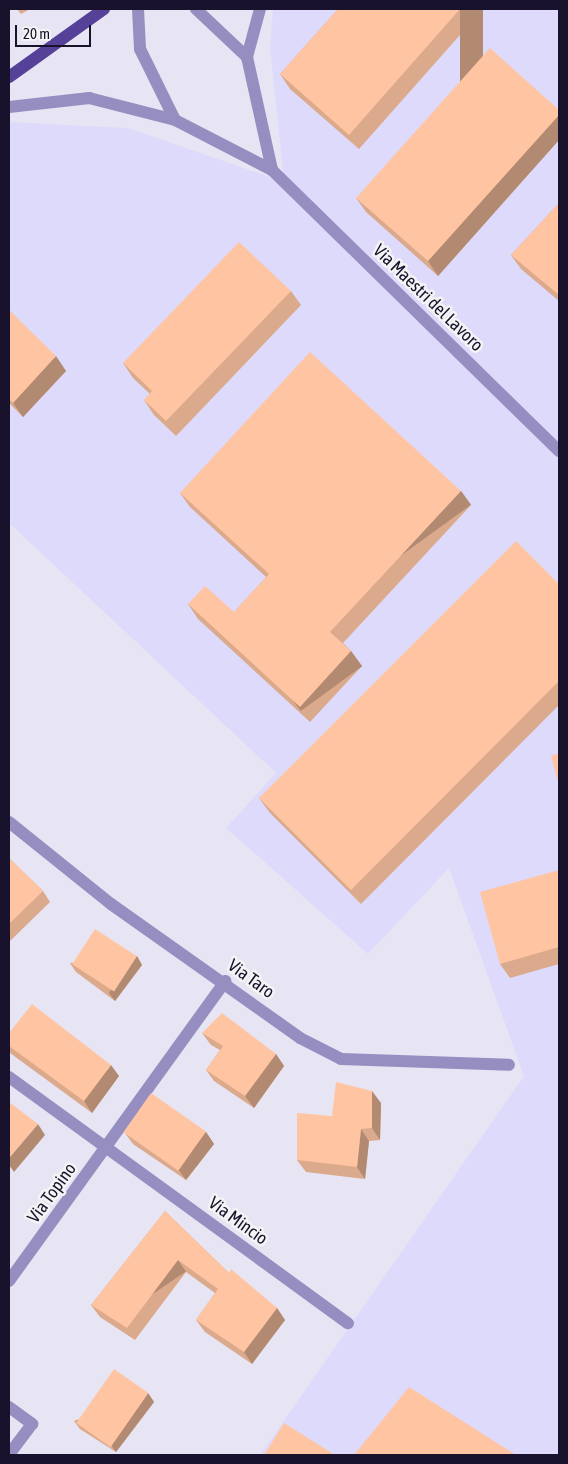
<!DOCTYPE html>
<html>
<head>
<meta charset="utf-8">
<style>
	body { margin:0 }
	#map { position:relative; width:568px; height:1464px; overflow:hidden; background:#e7e5f4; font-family:"Asap Condensed",sans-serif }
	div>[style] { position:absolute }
	.built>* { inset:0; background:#dedafb }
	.minor>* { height:12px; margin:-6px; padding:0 6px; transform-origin:6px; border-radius:6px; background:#968ec0 }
	.major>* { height:12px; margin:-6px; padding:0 6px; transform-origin:6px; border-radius:6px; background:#564198 }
	.wall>* { inset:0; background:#dba98b }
	.shaded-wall>* { inset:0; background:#b28971; transform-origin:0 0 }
	.building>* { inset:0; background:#ffc4a2; transform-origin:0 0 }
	span { translate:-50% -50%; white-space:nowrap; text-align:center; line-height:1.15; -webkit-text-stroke:5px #f4f4f4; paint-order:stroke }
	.street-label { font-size:18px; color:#18122d }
	.frame { position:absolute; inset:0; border:10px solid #18122d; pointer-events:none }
	.scale { position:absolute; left:15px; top:25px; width:76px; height:22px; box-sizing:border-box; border:2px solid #18122d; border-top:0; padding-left:6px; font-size:15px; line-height:18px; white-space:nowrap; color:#18122d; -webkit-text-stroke:4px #f4f4f4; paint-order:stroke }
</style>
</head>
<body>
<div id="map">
	<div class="built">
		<div style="clip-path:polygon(273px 9px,559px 9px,559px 1455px,260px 1455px,524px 1076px,449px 868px,368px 954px,226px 828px,276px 773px,9px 523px,9px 122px,128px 128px,284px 182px,270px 47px)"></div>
	</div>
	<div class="minor">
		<div style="left:138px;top:9px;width:40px;rotate:87.1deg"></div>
		<div style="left:140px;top:49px;width:79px;rotate:63.8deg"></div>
		<div style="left:196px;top:9px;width:70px;rotate:43.3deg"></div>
		<div style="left:260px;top:9px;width:50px;rotate:105.2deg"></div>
		<div style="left:247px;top:57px;width:116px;rotate:77.5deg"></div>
		<div style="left:9px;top:107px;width:81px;rotate:-6.4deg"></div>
		<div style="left:89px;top:98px;width:89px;rotate:14.3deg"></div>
		<div style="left:175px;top:120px;width:109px;rotate:27.3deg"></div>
		<div style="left:272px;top:170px;width:402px;rotate:44.4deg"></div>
		<div style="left:9px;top:822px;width:131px;rotate:38.8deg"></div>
		<div style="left:111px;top:904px;width:232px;rotate:35.3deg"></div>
		<div style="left:300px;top:1038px;width:46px;rotate:27.1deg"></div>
		<div style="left:341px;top:1059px;width:168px;rotate:2deg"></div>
		<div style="left:9px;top:1077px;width:419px;rotate:36deg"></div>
		<div style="left:9px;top:1281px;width:370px;rotate:-54.2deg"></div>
		<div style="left:9px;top:1407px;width:29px;rotate:36deg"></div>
		<div style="left:32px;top:1424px;width:39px;rotate:127deg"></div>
	</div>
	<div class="major">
		<div style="left:9px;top:77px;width:117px;rotate:-35.6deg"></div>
	</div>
	<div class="wall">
		<div style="clip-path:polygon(17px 9px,30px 9px,21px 14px)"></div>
		<div style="clip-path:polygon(338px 9px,483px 9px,359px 149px,290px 89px,280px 74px)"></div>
		<div style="clip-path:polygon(559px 110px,559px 140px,438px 276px,366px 212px,356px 198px)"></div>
		<div style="clip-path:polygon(559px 203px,559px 301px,521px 269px,511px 255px)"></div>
		<div style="clip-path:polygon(291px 291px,301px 305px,176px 436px,154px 415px,144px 400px,150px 394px,133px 378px,123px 363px)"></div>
		<div style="clip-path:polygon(9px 310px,66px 371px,23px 417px,9px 403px)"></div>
		<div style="clip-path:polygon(461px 491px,471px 505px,343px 643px,351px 651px,362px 666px,310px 722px,198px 619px,188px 604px,234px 612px,266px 577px,190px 507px,180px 493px)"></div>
		<div style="clip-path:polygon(559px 584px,559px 705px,361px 904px,270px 813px,259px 798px)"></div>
		<div style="clip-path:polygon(9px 858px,43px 891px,50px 902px,9px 942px)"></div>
		<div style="clip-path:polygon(559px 870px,559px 964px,510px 978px,500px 964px)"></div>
		<div style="clip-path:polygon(137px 956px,142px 965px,115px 1001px,76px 972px,70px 963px)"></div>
		<div style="clip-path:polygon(9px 1033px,119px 1076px,92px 1113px,10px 1053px,9px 1051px)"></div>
		<div style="clip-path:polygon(202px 1033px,276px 1054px,284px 1066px,254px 1108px,214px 1081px,206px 1070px,220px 1050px,211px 1045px)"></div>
		<div style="clip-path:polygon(381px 1103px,380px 1140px,369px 1141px,365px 1179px,306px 1172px,297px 1160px,332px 1116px)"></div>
		<div style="clip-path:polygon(206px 1132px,214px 1144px,186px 1180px,133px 1144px,125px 1133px)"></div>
		<div style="clip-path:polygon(165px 1211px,229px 1273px,277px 1308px,285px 1320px,252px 1364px,205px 1332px,196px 1320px,215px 1293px,186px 1272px,135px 1340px,100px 1317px,91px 1305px)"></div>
		<div style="clip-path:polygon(148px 1393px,154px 1402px,116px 1452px,80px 1429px,74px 1421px)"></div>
	</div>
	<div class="shaded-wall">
		<div style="left:460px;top:9px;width:23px;height:168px"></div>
		<div style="clip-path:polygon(559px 115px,559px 140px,438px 276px,428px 261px)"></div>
		<div style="clip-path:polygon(56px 356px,66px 371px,23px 417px,13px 403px)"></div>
		<div style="left:461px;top:491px;width:17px;height:192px;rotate:54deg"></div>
		<div style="left:351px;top:651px;width:19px;height:76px;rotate:54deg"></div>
		<div style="clip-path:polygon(137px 956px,142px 965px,115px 1001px,109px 993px)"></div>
		<div style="clip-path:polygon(276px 1054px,284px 1066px,254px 1108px,245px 1096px)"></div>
		<div style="clip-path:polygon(111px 1065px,119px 1076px,92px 1113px,84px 1101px)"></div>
		<div style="clip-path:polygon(372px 1091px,381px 1103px,380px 1140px,372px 1128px)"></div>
		<div style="clip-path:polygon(38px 1124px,45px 1135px,14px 1172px,9px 1165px,9px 1158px)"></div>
		<div style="clip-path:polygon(361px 1129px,369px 1141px,365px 1179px,357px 1167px)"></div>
		<div style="clip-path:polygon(206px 1132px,214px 1144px,186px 1180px,178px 1169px)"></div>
		<div style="left:178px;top:1260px;width:14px;height:85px;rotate:56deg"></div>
		<div style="clip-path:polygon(277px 1308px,285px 1320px,252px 1364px,244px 1352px)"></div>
		<div style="clip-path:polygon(148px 1393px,154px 1402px,116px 1452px,110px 1444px)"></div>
	</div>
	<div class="building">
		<div style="clip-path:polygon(338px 9px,460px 9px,349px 135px,280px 74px)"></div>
		<div style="clip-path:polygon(490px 48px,559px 110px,559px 115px,428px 261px,356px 198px)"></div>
		<div style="clip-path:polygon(559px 203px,559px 295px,511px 255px)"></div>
		<div style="clip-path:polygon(239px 242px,291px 291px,166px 421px,144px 400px,152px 391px,123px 363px)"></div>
		<div style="clip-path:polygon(9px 310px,56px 356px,13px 403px,9px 399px)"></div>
		<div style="clip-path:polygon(310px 352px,461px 491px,330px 632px,351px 651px,300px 707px,188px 604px,205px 586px,234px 612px,269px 574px,180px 493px)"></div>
		<div style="clip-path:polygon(516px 541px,559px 584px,559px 681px,351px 890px,259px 798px)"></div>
		<div style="clip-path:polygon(559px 753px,559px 785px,551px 756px)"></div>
		<div style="clip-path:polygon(9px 858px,43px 891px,9px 924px)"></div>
		<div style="clip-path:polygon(559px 870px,559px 947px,500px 964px,480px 892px)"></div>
		<div style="left:95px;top:929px;width:50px;height:42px;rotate:33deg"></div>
		<div style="clip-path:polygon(32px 1004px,111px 1065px,84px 1101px,9px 1046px,9px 1033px)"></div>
		<div style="clip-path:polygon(222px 1013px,276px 1054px,245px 1096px,206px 1070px,223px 1046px,202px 1033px)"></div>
		<div style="clip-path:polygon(336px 1082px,372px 1091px,372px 1128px,361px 1129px,357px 1167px,297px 1160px,297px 1113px,332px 1116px)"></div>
		<div style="left:151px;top:1093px;width:67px;height:48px;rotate:35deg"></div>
		<div style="clip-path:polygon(9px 1102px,38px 1124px,9px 1158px)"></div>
		<div style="clip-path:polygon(165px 1211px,229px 1273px,231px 1269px,277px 1308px,244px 1352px,196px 1320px,218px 1289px,178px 1260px,127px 1328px,91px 1305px)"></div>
		<div style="left:114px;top:1369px;width:42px;height:66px;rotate:35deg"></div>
		<div style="clip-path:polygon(409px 1387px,516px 1455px,354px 1455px)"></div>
		<div style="clip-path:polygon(284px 1423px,335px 1455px,264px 1455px)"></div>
	</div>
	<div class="street-label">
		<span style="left:428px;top:298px;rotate:44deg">Via Maestri del Lavoro</span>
		<span style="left:251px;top:979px;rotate:36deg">Via Taro</span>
		<span style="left:52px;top:1193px;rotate:-54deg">Via Topino</span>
		<span style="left:238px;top:1221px;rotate:36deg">Via Mincio</span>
	</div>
	<div class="frame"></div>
	<div class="scale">20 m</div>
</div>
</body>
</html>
